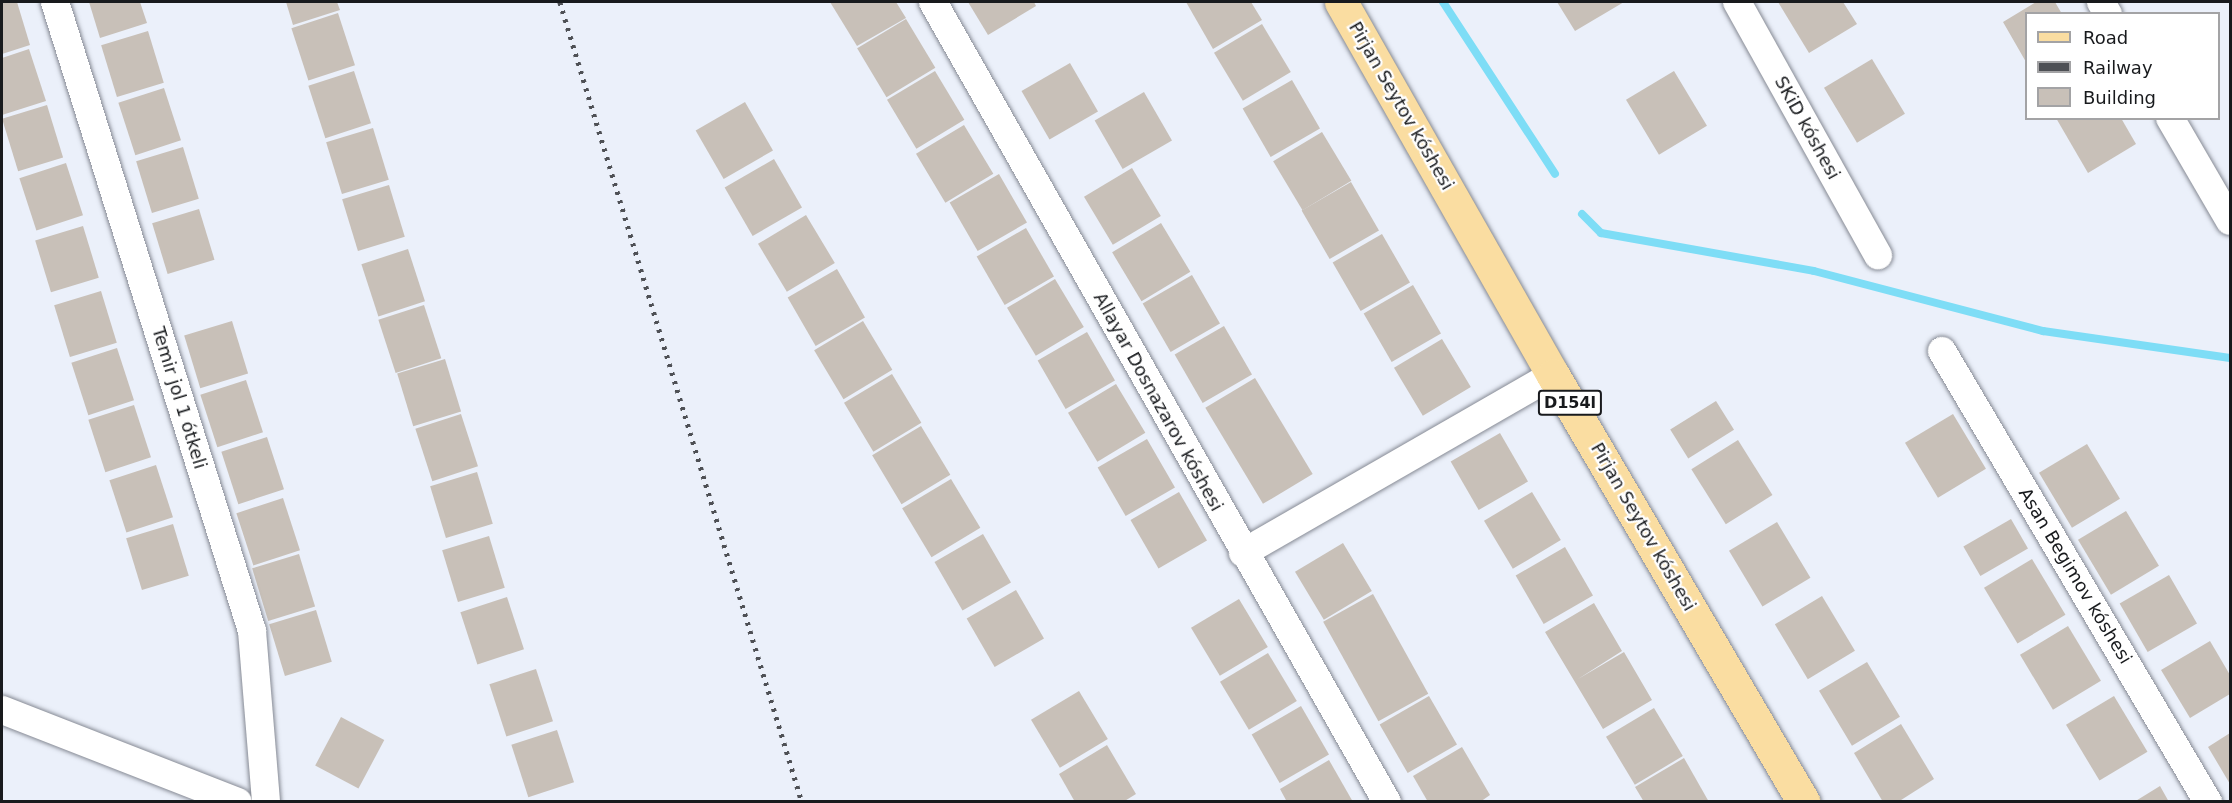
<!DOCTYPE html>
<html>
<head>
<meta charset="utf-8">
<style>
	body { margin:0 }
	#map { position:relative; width:2232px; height:803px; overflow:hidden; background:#ebf0fa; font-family:"DejaVu Sans",sans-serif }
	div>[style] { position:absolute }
	.stream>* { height:8px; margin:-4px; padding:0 4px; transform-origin:4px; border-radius:4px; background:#7eddf6 }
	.building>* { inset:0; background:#c8c0b8; transform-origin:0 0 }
	.roads { filter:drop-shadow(0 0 2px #868a94) drop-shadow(0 0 2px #868a94) }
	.street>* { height:28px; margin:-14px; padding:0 14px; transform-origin:14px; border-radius:14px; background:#fff }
	.primary>* { height:33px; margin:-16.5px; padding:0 16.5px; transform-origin:16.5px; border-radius:16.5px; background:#fadda1 }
	.rail>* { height:4.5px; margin-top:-2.25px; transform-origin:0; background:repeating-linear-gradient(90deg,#4e5055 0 3px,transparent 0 9px) }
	span { translate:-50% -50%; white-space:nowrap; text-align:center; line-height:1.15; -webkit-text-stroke:4.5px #fff; paint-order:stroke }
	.shield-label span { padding:2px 4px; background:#fff; border:2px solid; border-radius:4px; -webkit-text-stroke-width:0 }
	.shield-label { font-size:16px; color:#181a1d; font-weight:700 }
	.street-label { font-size:18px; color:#181a1d }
	.frame { position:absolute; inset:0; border:3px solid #181a1d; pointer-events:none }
	.legend { position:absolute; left:2025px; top:12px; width:195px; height:108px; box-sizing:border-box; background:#fff; border:2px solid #a3a3a5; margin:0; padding:8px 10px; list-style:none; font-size:18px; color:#181a1d }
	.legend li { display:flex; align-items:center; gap:12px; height:30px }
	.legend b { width:30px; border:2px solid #a3a3a5 }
</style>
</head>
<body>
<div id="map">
	<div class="stream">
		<div style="left:1443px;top:2px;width:205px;rotate:56.9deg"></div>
		<div style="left:1582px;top:214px;width:27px;rotate:45deg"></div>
		<div style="left:1601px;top:233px;width:216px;rotate:10.1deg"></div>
		<div style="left:1814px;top:271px;width:237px;rotate:14.7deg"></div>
		<div style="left:2043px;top:331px;width:189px;rotate:8.2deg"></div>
	</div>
	<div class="building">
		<div style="clip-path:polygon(2px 2px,17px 2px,30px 45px,2px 54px)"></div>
		<div style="clip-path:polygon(89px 2px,140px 2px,147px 23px,100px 38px)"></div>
		<div style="clip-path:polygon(286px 2px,337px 2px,340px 10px,293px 25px)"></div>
		<div style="clip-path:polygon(830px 2px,896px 2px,906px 18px,857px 46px)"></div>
		<div style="clip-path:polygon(968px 2px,1034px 2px,1036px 6px,988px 35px)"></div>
		<div style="clip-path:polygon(1186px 2px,1251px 2px,1262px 20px,1213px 49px)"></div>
		<div style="clip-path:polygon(1557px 2px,1624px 2px,1575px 31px)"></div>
		<div style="clip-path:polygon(1778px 2px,1843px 2px,1857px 24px,1809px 53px)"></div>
		<div style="clip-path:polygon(2036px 2px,2055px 2px,2062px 14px,2026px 14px,2026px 62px,2003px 22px)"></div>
		<div style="left:338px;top:13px;width:55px;height:49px;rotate:72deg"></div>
		<div style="left:906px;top:19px;width:57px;height:57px;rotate:59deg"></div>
		<div style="left:1262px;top:24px;width:56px;height:56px;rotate:59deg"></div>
		<div style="left:148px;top:31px;width:54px;height:49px;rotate:73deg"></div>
		<div style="clip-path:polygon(29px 49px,46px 101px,2px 115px,2px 58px)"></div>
		<div style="left:1872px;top:59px;width:64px;height:56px;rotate:59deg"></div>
		<div style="left:1070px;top:63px;width:56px;height:56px;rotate:60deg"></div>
		<div style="left:354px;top:71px;width:55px;height:48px;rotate:72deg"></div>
		<div style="left:935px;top:71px;width:57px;height:56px;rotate:59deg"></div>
		<div style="left:1674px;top:71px;width:64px;height:56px;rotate:59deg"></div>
		<div style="left:1292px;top:80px;width:56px;height:57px;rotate:60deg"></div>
		<div style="left:164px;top:88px;width:55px;height:48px;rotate:72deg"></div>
		<div style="left:1144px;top:92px;width:56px;height:57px;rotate:60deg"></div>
		<div style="left:745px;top:102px;width:56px;height:57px;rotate:60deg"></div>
		<div style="left:47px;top:105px;width:55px;height:47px;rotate:73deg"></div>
		<div style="clip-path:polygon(2056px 118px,2121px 118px,2136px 144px,2088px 173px)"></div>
		<div style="left:964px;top:125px;width:57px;height:56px;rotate:59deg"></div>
		<div style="left:373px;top:128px;width:54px;height:49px;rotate:73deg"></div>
		<div style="left:1322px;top:132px;width:57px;height:57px;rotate:59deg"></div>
		<div style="left:183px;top:147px;width:54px;height:49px;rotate:73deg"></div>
		<div style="left:774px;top:159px;width:56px;height:57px;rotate:60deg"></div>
		<div style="left:66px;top:163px;width:55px;height:49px;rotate:72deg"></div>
		<div style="left:1132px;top:168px;width:56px;height:56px;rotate:59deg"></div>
		<div style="left:999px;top:174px;width:56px;height:57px;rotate:60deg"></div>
		<div style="left:1351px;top:182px;width:56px;height:57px;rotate:60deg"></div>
		<div style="left:389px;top:185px;width:54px;height:49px;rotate:73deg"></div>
		<div style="left:199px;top:209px;width:53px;height:49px;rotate:73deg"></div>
		<div style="left:806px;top:215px;width:56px;height:56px;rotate:59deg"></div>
		<div style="left:1161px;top:223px;width:57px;height:57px;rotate:59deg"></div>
		<div style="left:83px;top:226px;width:54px;height:50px;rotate:73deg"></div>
		<div style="left:1026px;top:228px;width:56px;height:57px;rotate:60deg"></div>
		<div style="left:1382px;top:234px;width:56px;height:57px;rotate:60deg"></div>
		<div style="left:408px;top:249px;width:55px;height:49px;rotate:72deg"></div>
		<div style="left:837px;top:269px;width:56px;height:57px;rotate:60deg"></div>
		<div style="left:1192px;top:275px;width:56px;height:57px;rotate:60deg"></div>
		<div style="left:1055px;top:279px;width:56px;height:56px;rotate:59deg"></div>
		<div style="left:1413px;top:285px;width:56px;height:57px;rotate:60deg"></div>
		<div style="left:101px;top:291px;width:54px;height:49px;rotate:73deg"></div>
		<div style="left:424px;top:305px;width:56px;height:48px;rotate:72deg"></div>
		<div style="left:232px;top:321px;width:55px;height:50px;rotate:73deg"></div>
		<div style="left:863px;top:321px;width:57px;height:57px;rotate:59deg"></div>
		<div style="left:1224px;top:326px;width:56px;height:57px;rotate:60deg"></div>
		<div style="left:1087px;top:332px;width:56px;height:57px;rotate:60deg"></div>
		<div style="left:1442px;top:339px;width:56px;height:56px;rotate:59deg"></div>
		<div style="left:117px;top:348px;width:55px;height:48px;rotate:72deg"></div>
		<div style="left:445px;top:359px;width:55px;height:50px;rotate:73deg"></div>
		<div style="left:892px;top:374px;width:57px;height:56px;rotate:59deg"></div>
		<div style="left:1255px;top:378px;width:112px;height:58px;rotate:59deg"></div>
		<div style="left:246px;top:380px;width:55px;height:48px;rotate:72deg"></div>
		<div style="left:1116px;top:384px;width:57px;height:56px;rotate:59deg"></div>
		<div style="left:1716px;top:401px;width:34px;height:54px;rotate:58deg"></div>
		<div style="left:134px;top:405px;width:55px;height:48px;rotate:72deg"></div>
		<div style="left:461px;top:414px;width:55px;height:48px;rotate:72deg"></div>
		<div style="left:1953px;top:414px;width:64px;height:56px;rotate:59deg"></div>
		<div style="left:921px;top:426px;width:57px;height:57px;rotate:59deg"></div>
		<div style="left:1500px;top:433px;width:56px;height:57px;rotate:60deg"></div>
		<div style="left:267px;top:437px;width:55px;height:48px;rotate:72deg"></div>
		<div style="left:1147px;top:439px;width:56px;height:57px;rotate:60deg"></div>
		<div style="left:1738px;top:440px;width:65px;height:55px;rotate:58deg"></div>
		<div style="left:2087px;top:444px;width:64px;height:56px;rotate:59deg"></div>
		<div style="left:156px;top:465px;width:55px;height:49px;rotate:72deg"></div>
		<div style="left:477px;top:472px;width:54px;height:49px;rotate:73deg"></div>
		<div style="left:951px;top:479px;width:57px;height:57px;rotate:59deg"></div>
		<div style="left:1179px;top:492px;width:56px;height:56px;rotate:60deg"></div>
		<div style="left:1532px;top:492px;width:56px;height:56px;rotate:59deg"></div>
		<div style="left:283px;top:498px;width:55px;height:49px;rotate:72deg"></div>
		<div style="left:2126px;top:511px;width:64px;height:56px;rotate:59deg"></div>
		<div style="left:2011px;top:519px;width:34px;height:55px;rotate:60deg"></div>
		<div style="left:1777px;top:522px;width:65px;height:56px;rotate:59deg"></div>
		<div style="left:173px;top:524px;width:54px;height:49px;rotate:73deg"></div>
		<div style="left:983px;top:534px;width:56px;height:56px;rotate:60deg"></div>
		<div style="left:489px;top:536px;width:54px;height:49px;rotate:73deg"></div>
		<div style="left:1343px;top:543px;width:56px;height:56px;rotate:59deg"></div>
		<div style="left:1565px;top:547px;width:56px;height:57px;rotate:60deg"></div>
		<div style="left:299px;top:554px;width:55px;height:49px;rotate:73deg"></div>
		<div style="left:2032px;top:559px;width:65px;height:56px;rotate:59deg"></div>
		<div style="left:2169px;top:575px;width:56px;height:57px;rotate:60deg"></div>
		<div style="left:1016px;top:590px;width:56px;height:57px;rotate:60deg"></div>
		<div style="left:1373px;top:594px;width:114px;height:57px;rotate:61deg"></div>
		<div style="left:1822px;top:596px;width:64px;height:55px;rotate:59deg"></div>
		<div style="left:507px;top:597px;width:55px;height:49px;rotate:72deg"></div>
		<div style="left:1239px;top:599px;width:56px;height:56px;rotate:59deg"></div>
		<div style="clip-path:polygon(1594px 603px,1622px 651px,1578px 679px,1624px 652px,1652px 700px,1603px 729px,1545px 632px)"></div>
		<div style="left:316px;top:610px;width:54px;height:49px;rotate:73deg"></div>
		<div style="left:2068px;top:626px;width:64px;height:56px;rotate:59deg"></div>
		<div style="clip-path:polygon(2210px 641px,2230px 675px,2230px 694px,2190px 718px,2161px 670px)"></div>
		<div style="left:1268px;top:653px;width:56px;height:56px;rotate:59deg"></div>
		<div style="left:1867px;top:662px;width:64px;height:56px;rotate:59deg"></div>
		<div style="left:536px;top:669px;width:55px;height:49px;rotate:72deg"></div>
		<div style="left:1079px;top:691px;width:56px;height:56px;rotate:59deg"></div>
		<div style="left:1429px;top:696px;width:56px;height:57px;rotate:60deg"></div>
		<div style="left:2114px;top:696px;width:65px;height:56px;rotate:59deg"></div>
		<div style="left:1301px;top:706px;width:56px;height:57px;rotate:60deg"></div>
		<div style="left:1654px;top:708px;width:56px;height:56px;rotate:59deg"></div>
		<div style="left:341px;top:717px;width:49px;height:55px;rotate:28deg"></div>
		<div style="clip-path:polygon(1901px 724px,1934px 779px,1898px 802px,1883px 802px,1854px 753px)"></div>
		<div style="left:557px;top:730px;width:55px;height:48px;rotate:72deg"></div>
		<div style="clip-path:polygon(2230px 733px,2230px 784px,2208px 747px)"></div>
		<div style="clip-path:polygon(1107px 745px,1136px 794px,1123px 802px,1075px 802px,1059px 774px)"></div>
		<div style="clip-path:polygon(1462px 747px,1490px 795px,1480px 802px,1428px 802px,1413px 776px)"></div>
		<div style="clip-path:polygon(1684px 758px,1709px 802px,1644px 802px,1635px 787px)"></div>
		<div style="clip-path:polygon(1329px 760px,1353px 802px,1287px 802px,1280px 789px)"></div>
		<div style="clip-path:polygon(2160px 786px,2169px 802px,2134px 802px)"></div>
	</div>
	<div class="roads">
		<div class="street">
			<div style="left:55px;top:2px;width:659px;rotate:72.61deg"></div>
			<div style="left:252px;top:631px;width:172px;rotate:85.3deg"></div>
			<div style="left:933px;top:2px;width:920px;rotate:60.43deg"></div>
			<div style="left:1737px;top:2px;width:290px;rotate:60.9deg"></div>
			<div style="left:2101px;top:2px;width:14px;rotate:60deg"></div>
			<div style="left:2170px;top:118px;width:119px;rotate:59.8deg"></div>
			<div style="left:1942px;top:351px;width:524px;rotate:59.47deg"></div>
			<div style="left:1243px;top:553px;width:357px;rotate:-29.9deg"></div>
			<div style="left:2px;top:710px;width:253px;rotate:21.3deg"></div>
		</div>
		<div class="primary">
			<div style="left:1341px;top:2px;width:429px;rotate:60.4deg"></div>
			<div style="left:1553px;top:375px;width:495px;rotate:59.6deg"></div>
		</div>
	</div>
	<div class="rail">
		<div style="left:560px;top:2px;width:836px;rotate:73.17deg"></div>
	</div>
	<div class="shield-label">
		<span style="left:1570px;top:403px">D154l</span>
	</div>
	<div class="street-label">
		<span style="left:1401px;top:106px;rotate:60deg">Pirjan Seytov kóshesi</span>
		<span style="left:1807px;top:128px;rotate:61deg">SKiD kóshesi</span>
		<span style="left:179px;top:398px;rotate:73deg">Temir jol 1 ótkeli</span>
		<span style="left:1158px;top:402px;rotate:61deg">Allayar Dosnazarov kóshesi</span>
		<span style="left:1643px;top:527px;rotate:60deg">Pirjan Seytov kóshesi</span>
		<span style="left:2075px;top:576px;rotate:59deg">Asan Begimov kóshesi</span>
	</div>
	<div class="frame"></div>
	<ul class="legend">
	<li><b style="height:8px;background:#fadda1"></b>Road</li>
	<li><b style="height:8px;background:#4e5055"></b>Railway</li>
	<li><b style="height:16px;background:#c8c0b8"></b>Building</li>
	</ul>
</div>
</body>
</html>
